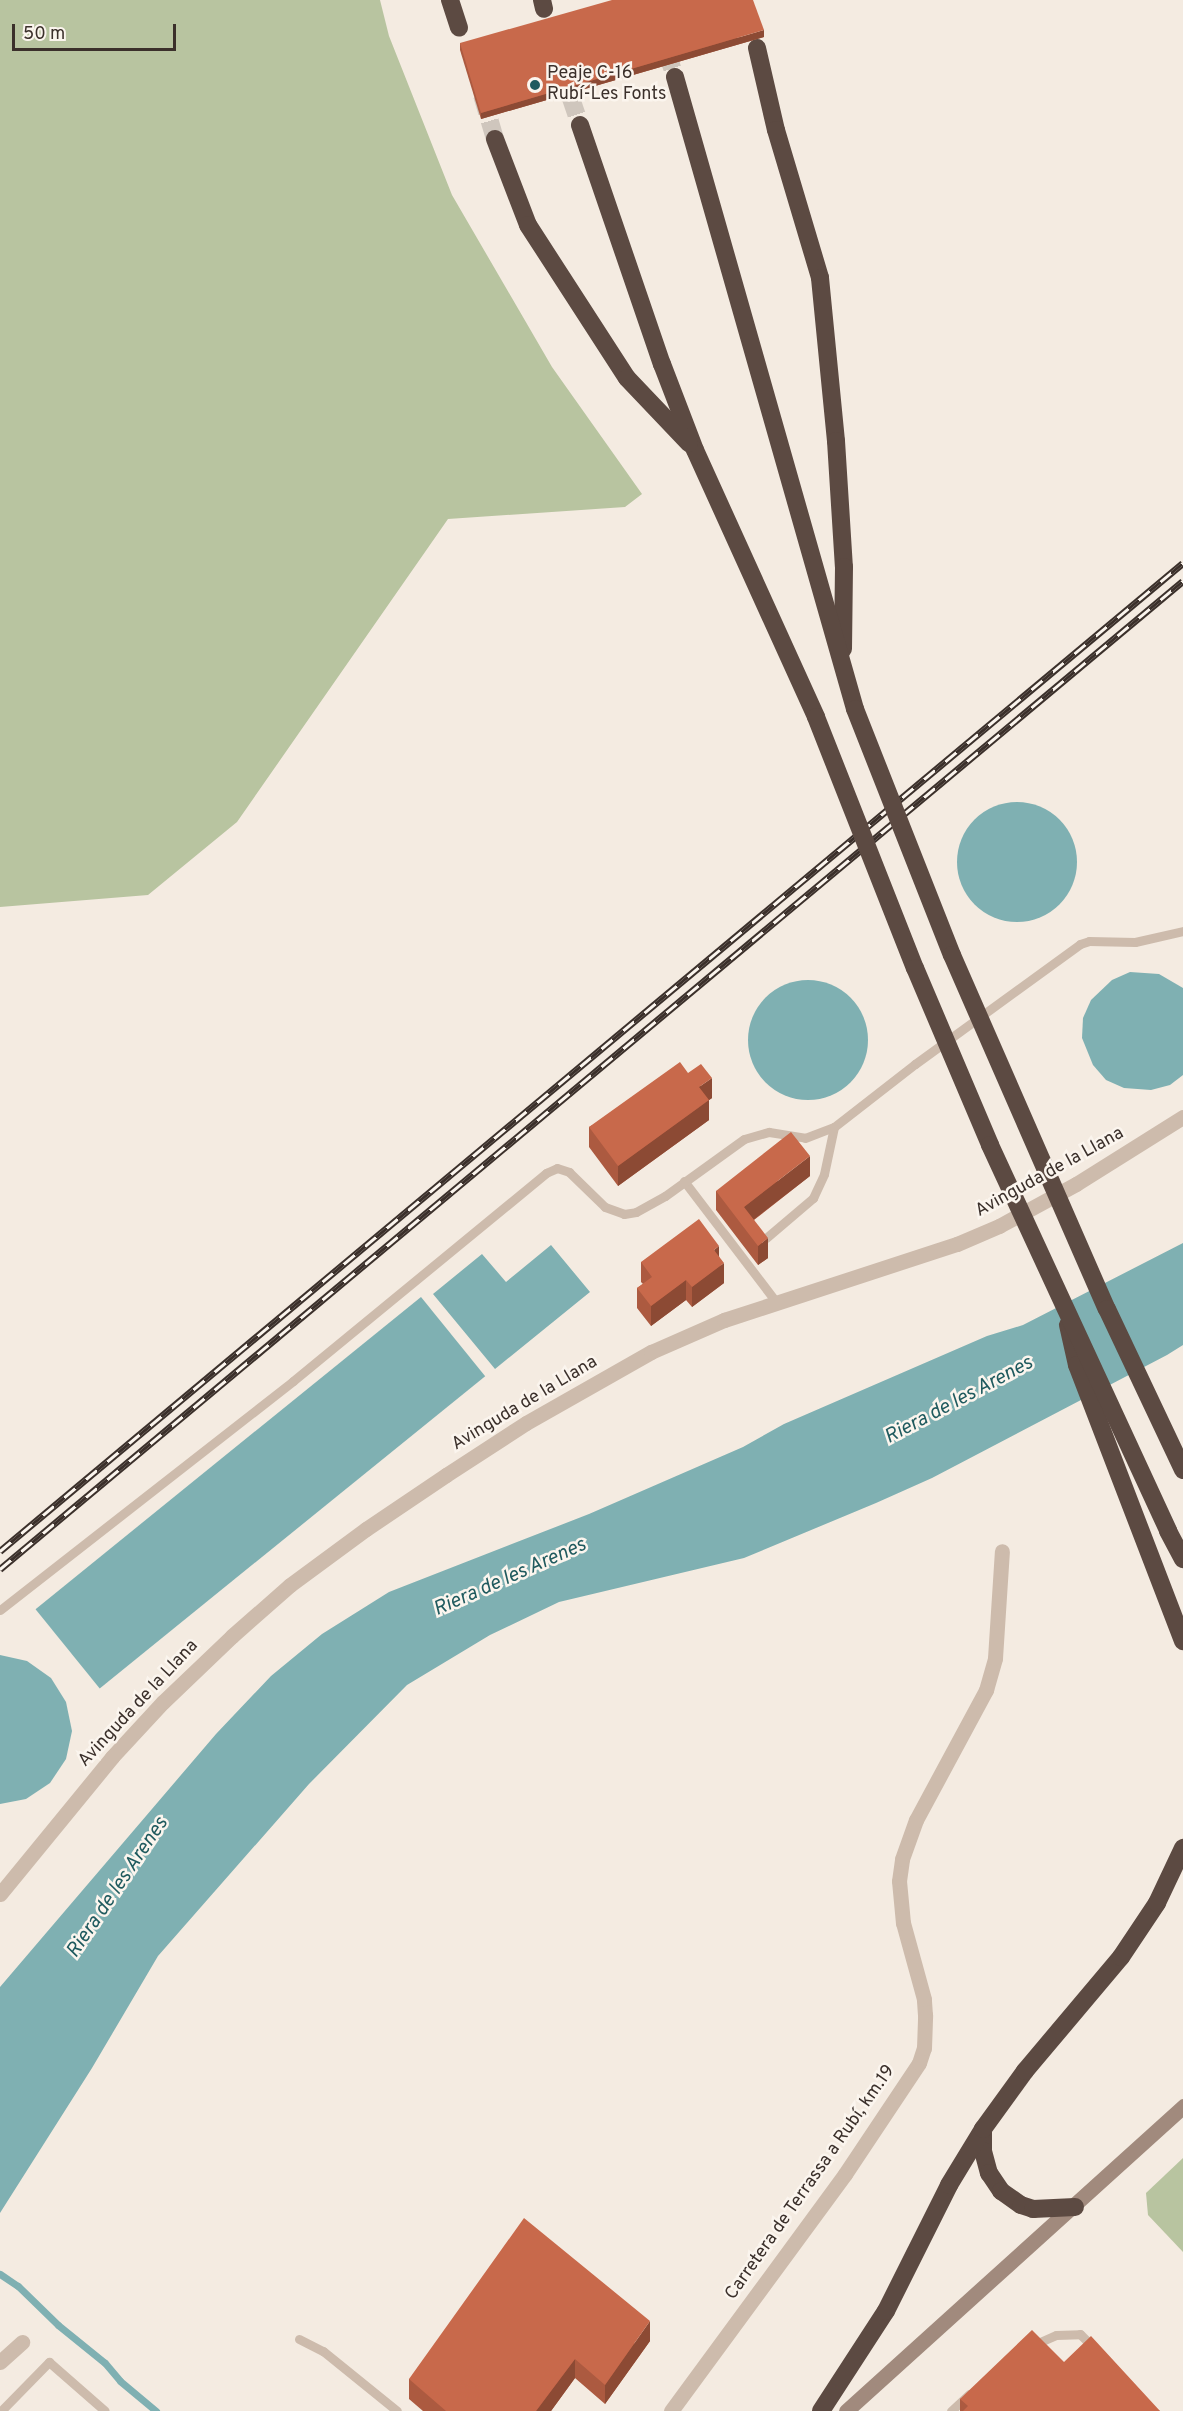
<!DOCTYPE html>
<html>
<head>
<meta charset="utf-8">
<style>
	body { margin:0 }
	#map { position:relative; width:1183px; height:2411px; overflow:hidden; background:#f4ebe1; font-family:Overpass,sans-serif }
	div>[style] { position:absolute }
	.green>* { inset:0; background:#b8c4a0 }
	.water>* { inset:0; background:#7fb0b2; transform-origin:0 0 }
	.round { border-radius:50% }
	.stream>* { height:7px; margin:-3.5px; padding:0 3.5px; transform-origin:3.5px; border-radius:3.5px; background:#7fb0b2 }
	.motorway-tunnel>* { height:18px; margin-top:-9px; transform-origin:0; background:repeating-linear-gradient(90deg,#cfc6bd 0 18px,transparent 0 27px) }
	.service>* { height:9px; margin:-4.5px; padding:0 4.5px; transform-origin:4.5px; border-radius:4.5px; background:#cdbbac }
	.minor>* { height:15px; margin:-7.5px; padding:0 7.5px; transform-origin:7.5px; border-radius:7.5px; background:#cdbbac }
	.secondary>* { height:15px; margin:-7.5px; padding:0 7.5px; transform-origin:7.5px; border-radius:7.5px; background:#a18a7d }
	.motorway>* { height:18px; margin:-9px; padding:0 9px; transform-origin:9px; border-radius:9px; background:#5c4a42 }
	.rail>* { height:7px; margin-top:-3.5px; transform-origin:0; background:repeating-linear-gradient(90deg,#fbf5ee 0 14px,#3b302b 0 28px); box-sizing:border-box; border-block:2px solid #3b302b }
	.motorway-bridge>* { height:18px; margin:-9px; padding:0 9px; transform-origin:9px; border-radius:9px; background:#5c4a42 }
	.wall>* { inset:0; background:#ac5a40 }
	.shaded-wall>* { inset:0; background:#8c4a34 }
	.building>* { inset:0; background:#c8694b }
	.dots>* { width:16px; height:16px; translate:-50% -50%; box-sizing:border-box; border:3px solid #fbf5ee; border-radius:50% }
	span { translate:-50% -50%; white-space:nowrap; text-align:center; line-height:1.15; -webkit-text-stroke:5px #fbf5ee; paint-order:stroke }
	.poi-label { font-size:18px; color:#3b302b }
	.left { translate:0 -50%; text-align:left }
	.street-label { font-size:18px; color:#3b302b }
	.water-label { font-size:20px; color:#1f5a5e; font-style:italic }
	.scale { position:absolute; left:12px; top:24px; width:164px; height:27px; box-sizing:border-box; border:3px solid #3b302b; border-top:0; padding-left:8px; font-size:18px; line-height:21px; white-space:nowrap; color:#3b302b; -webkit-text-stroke:4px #fbf5ee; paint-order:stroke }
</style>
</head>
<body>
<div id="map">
	<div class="green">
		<div style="clip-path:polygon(0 0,380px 0,389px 36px,452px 195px,552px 367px,642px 494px,625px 507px,448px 519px,237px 822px,148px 895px,0 907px)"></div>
		<div style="clip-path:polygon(1183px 2158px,1183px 2252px,1148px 2215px,1146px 2193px)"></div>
	</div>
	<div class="water">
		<div class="round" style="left:957px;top:802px;width:120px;height:120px"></div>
		<div style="clip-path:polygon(1130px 972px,1159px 974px,1183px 988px,1183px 1075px,1170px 1085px,1151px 1090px,1124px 1088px,1106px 1080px,1093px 1065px,1082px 1038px,1083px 1018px,1091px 1000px,1112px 980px)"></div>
		<div class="round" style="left:748px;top:980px;width:120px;height:120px"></div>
		<div style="clip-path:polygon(1183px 1243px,1183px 1345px,1167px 1355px,932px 1478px,876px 1503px,744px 1558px,559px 1602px,490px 1635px,407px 1685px,309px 1784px,158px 1956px,92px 2068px,0 2213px,0 1987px,216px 1734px,271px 1676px,322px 1634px,389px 1592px,589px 1514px,743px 1447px,784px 1424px,987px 1336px,1023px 1325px)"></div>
		<div style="clip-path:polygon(551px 1245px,590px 1292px,495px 1369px,433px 1294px,482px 1254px,506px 1282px)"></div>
		<div style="left:421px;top:1297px;width:102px;height:496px;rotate:51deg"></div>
		<div style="clip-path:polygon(0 1655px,27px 1661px,51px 1678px,66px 1702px,72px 1731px,66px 1759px,50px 1783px,26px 1799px,0 1804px)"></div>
	</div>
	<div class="stream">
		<div style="left:0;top:2274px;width:22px;rotate:34deg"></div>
		<div style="left:18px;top:2286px;width:56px;rotate:44.3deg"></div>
		<div style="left:58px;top:2325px;width:60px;rotate:39deg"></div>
		<div style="left:105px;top:2363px;width:23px;rotate:50deg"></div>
		<div style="left:120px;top:2381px;width:47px;rotate:39.8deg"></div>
	</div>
	<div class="motorway-tunnel">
		<div style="left:650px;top:0;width:81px;rotate:72deg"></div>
		<div style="left:562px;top:72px;width:56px;rotate:71.2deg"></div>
		<div style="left:482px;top:95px;width:46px;rotate:73.5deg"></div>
	</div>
	<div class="service">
		<div style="left:684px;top:1181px;width:153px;rotate:52.7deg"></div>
		<div style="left:766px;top:1238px;width:62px;rotate:-40.4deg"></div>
		<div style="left:813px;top:1198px;width:26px;rotate:-65deg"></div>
		<div style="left:824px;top:1174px;width:48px;rotate:-78deg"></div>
		<div style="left:0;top:1610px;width:372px;rotate:-38deg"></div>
		<div style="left:293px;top:1381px;width:328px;rotate:-39.4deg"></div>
		<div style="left:546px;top:1173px;width:12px;rotate:-24deg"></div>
		<div style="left:557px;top:1168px;width:13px;rotate:18deg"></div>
		<div style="left:569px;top:1172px;width:50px;rotate:44.2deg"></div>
		<div style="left:605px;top:1207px;width:20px;rotate:20deg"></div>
		<div style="left:624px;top:1214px;width:12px;rotate:-9deg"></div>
		<div style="left:636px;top:1212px;width:33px;rotate:-29deg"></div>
		<div style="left:665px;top:1196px;width:97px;rotate:-35.8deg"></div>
		<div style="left:744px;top:1139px;width:26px;rotate:-16deg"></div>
		<div style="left:769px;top:1132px;width:36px;rotate:9deg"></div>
		<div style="left:805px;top:1138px;width:31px;rotate:-21deg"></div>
		<div style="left:834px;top:1127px;width:103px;rotate:-37.9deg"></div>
		<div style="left:915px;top:1064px;width:204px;rotate:-36deg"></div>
		<div style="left:1080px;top:944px;width:9px;rotate:-18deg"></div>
		<div style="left:1089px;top:941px;width:46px;rotate:1.2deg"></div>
		<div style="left:1135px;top:942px;width:49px;rotate:-12.9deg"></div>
		<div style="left:299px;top:2339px;width:27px;rotate:27deg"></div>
		<div style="left:323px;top:2351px;width:95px;rotate:39deg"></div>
		<div style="left:1031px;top:2346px;width:27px;rotate:-24deg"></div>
		<div style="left:1056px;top:2335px;width:24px;rotate:-2deg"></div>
		<div style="left:1080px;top:2334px;width:18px;rotate:45deg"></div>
		<div style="left:1px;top:2411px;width:69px;rotate:-45.6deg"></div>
		<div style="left:49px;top:2362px;width:74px;rotate:41.2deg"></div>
		<div style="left:951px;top:2411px;width:25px;rotate:-43deg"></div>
	</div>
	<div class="minor">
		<div style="left:0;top:1894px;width:177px;rotate:-50.7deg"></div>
		<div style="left:112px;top:1757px;width:75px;rotate:-47.2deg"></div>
		<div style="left:163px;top:1702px;width:95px;rotate:-43.7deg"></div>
		<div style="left:232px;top:1636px;width:77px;rotate:-41.3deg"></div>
		<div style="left:290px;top:1585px;width:94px;rotate:-36.4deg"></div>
		<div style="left:366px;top:1529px;width:97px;rotate:-34deg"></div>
		<div style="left:446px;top:1475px;width:95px;rotate:-33deg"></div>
		<div style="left:526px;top:1423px;width:144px;rotate:-29.6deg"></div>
		<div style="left:651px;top:1352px;width:80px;rotate:-23.7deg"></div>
		<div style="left:724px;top:1320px;width:245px;rotate:-18.1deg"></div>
		<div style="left:957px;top:1244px;width:46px;rotate:-23.2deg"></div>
		<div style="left:999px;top:1226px;width:88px;rotate:-28.6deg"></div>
		<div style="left:1076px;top:1184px;width:126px;rotate:-32.1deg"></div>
		<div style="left:0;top:2362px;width:30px;rotate:-42deg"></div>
		<div style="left:671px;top:2411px;width:294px;rotate:-53.7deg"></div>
		<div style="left:845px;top:2174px;width:133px;rotate:-56.3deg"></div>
		<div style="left:919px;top:2063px;width:16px;rotate:-72deg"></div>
		<div style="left:924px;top:2048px;width:33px;rotate:-88deg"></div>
		<div style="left:925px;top:2015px;width:16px;rotate:-94deg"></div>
		<div style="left:924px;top:1999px;width:79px;rotate:-105.4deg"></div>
		<div style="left:903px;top:1923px;width:42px;rotate:-95.4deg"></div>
		<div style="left:899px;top:1881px;width:22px;rotate:-82deg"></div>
		<div style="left:902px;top:1859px;width:41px;rotate:-70.3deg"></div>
		<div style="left:916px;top:1820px;width:148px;rotate:-61.7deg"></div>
		<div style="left:986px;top:1690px;width:33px;rotate:-74deg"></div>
		<div style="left:995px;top:1658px;width:107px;rotate:-86.3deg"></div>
	</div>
	<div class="secondary">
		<div style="left:846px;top:2411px;width:455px;rotate:-42.1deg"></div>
	</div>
	<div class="motorway">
		<div style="left:450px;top:0;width:29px;rotate:72deg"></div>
		<div style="left:542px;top:0;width:9px;rotate:77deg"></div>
		<div style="left:757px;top:48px;width:84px;rotate:77deg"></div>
		<div style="left:776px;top:130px;width:154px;rotate:73.4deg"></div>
		<div style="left:820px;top:278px;width:164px;rotate:84.4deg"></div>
		<div style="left:836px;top:441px;width:126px;rotate:86.4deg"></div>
		<div style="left:844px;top:567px;width:82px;rotate:90.7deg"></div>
		<div style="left:675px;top:77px;width:657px;rotate:74.1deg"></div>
		<div style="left:580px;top:125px;width:253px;rotate:71.1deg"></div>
		<div style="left:662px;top:364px;width:92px;rotate:69deg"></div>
		<div style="left:695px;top:450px;width:293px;rotate:65.6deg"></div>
		<div style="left:495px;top:139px;width:92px;rotate:69deg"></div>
		<div style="left:528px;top:225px;width:182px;rotate:57.1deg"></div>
		<div style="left:627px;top:378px;width:90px;rotate:46.4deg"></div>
		<div style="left:1068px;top:1325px;width:41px;rotate:77.3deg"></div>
		<div style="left:1077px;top:1365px;width:296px;rotate:69deg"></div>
		<div style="left:1168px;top:1531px;width:32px;rotate:62deg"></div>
		<div style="left:983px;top:2129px;width:22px;rotate:90deg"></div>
		<div style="left:983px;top:2151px;width:23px;rotate:75deg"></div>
		<div style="left:989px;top:2173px;width:22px;rotate:56deg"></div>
		<div style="left:1001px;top:2191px;width:24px;rotate:35deg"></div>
		<div style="left:1021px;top:2205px;width:13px;rotate:18deg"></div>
		<div style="left:1033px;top:2209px;width:42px;rotate:-2.7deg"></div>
		<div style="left:821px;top:2411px;width:119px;rotate:-57deg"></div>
		<div style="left:886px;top:2311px;width:141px;rotate:-63.4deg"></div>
		<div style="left:949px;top:2185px;width:66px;rotate:-58.7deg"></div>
		<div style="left:983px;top:2129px;width:72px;rotate:-54.1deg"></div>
		<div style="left:1025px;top:2071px;width:149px;rotate:-49.9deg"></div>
		<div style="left:1121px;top:1957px;width:65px;rotate:-56.3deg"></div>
		<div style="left:1157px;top:1903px;width:61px;rotate:-64.7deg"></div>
	</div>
	<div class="rail">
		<div style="left:0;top:1551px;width:1541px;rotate:-39.87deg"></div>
		<div style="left:0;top:1569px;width:1541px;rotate:-39.87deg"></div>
	</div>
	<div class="motorway-bridge">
		<div style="left:855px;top:709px;width:264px;rotate:68.5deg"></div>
		<div style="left:952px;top:955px;width:386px;rotate:66.4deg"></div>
		<div style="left:1107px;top:1309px;width:178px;rotate:64.7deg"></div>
		<div style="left:816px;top:717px;width:270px;rotate:68.5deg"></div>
		<div style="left:915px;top:968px;width:192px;rotate:67deg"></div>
		<div style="left:990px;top:1145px;width:425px;rotate:65.2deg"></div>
	</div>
	<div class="wall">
		<div style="clip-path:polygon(764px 37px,481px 119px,460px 50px,460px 43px)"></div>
		<div style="clip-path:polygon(688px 1073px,712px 1098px,709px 1100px,709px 1120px,618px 1186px,589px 1147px,589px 1127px)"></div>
		<div style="clip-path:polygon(810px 1176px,754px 1220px,768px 1258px,758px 1265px,716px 1210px,716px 1191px)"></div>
		<div style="clip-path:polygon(719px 1256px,724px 1283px,692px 1307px,686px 1300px,651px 1326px,637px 1308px,637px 1288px,643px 1284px,641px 1282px,641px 1262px)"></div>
		<div style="clip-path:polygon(650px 2341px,605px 2404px,575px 2378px,551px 2411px,423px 2411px,409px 2399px,409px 2379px)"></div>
		<div style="clip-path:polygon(1064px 2362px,1160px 2411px,960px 2411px,960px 2399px)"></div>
	</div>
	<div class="shaded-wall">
		<div style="clip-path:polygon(764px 30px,764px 37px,481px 119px,481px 113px)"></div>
		<div style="clip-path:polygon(712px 1078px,712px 1098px,699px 1107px,699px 1087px)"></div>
		<div style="clip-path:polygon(709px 1100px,709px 1120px,618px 1186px,618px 1166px)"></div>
		<div style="clip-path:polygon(810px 1156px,810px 1176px,744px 1227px,744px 1207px)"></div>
		<div style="clip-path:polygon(768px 1238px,768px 1258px,758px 1265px,758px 1246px)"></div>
		<div style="clip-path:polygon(719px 1246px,719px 1266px,714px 1250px)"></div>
		<div style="clip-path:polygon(724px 1263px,724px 1283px,692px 1307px,692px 1287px)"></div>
		<div style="clip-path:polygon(686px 1280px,686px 1300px,651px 1326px,651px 1306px)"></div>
		<div style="clip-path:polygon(650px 2321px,650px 2341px,605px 2404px,605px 2385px)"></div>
		<div style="clip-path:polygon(575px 2359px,575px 2378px,551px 2411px,536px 2411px)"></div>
	</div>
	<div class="building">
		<div style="clip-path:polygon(612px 0,753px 0,764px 30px,481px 113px,460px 43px)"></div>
		<div style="clip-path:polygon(680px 1062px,688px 1073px,701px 1064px,712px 1078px,699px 1087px,709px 1100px,618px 1166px,589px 1127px)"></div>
		<div style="clip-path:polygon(791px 1132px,810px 1156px,744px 1207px,768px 1238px,758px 1246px,716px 1191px)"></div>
		<div style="clip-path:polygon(699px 1219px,719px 1246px,714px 1250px,724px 1263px,692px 1287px,686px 1280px,651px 1306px,637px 1288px,652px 1277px,641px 1262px)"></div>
		<div style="clip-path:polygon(524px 2218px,650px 2321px,605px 2385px,575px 2359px,536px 2411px,446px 2411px,409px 2379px)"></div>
		<div style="clip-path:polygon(1032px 2330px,1064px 2362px,1091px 2336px,1160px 2411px,963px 2411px,968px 2406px,960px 2399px)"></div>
	</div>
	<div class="dots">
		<div style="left:535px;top:85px;background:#1f5a5e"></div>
	</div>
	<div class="poi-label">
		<span class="left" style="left:547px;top:85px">Peaje C-16<br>Rubí-Les Fonts</span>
	</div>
	<div class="street-label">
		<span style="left:1050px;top:1173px;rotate:-29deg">Avinguda de la Llana</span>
		<span style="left:525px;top:1404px;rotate:-31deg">Avinguda de la Llana</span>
		<span style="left:139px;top:1704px;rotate:-47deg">Avinguda de la Llana</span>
		<span style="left:811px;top:2183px;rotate:-55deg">Carretera de Terrassa a Rubí, km.19</span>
	</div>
	<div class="water-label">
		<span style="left:959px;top:1401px;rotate:-28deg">Riera de les Arenes</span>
		<span style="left:510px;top:1578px;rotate:-24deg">Riera de les Arenes</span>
		<span style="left:118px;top:1888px;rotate:-56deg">Riera de les Arenes</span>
	</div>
	<div class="scale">50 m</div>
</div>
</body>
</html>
